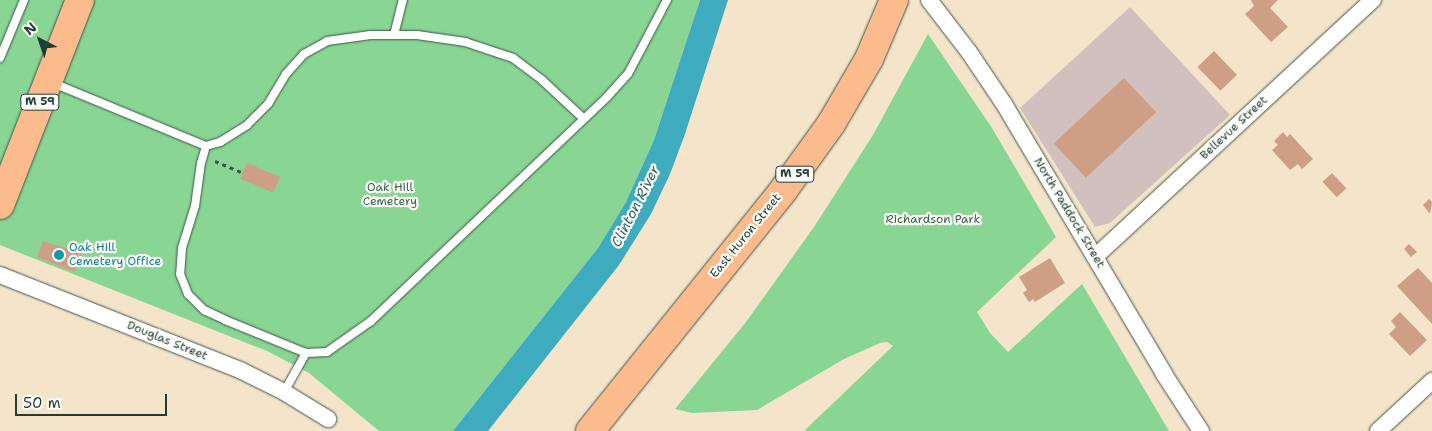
<!DOCTYPE html>
<html>
<head>
<meta charset="utf-8">
<style>
	body { margin:0 }
	#map { position:relative; width:1432px; height:431px; overflow:hidden; background:#f4e4ca; font-family:"Shantell Sans",sans-serif }
	div>[style] { position:absolute }
	.industrial>* { inset:0; background:#d1c0bd }
	.green>* { inset:0; background:#89d593 }
	.water>* { inset:0; background:#3eabbe }
	.building>* { inset:0; background:#ce9f85; transform-origin:0 0 }
	.path>* { height:3px; margin-top:-1.5px; transform-origin:0; background:repeating-linear-gradient(90deg,#3f564a 0 4px,transparent 0 8px) }
	.roads { filter:drop-shadow(0 0 1px #3f564a) drop-shadow(0 0 1px #3f564a) }
	.lane>* { height:8px; margin:-4px; padding:0 4px; transform-origin:4px; border-radius:4px; background:#fff }
	.street>* { height:16px; margin:-8px; padding:0 8px; transform-origin:8px; border-radius:8px; background:#fff }
	.highway>* { height:28px; margin:-14px; padding:0 14px; transform-origin:14px; border-radius:14px; background:#fbbb8d }
	.dots>* { width:14px; height:14px; translate:-50% -50%; box-sizing:border-box; border:2px solid #fdfcf7; border-radius:50% }
	span { translate:-50% -50%; white-space:nowrap; text-align:center; line-height:1.15; -webkit-text-stroke:4.5px #fdfcf7; paint-order:stroke }
	.shield-label span { padding:1px 4px; background:#fdfcf7; border:1px solid; border-radius:4px; -webkit-text-stroke-width:0 }
	.shield-label { font-size:11px; color:#1f3d34; font-weight:700 }
	.street-label { font-size:12px; color:#1f3d34 }
	.park-label { font-size:12px; color:#3a634c }
	.culture-label { font-size:12px; color:#0d838f }
	.left { translate:0 -50%; text-align:left }
	.water-label { font-size:14px; color:#2a6464; font-style:italic }
	.north { position:absolute; left:15px; top:15px; width:50px; height:50px; -webkit-text-stroke:4px #fdfcf7; paint-order:stroke; rotate:319deg; font-size:14px; font-weight:700; line-height:20px; text-align:center; color:#1f3d34 }
	.north::after { content:''; display:block; margin:auto; width:18px; height:22px; background:#1f3d34; clip-path:polygon(50% 0,100% 100%,50% 72%,0 100%) }
	.scale { position:absolute; left:15px; top:394px; width:152px; height:22px; box-sizing:border-box; border:2px solid #1f3d34; border-top:0; padding-left:6px; font-size:15px; line-height:18px; white-space:nowrap; color:#1f3d34; -webkit-text-stroke:4px #fdfcf7; paint-order:stroke }
</style>
</head>
<body>
<div id="map">
	<div class="industrial">
		<div style="clip-path:polygon(1130px 7px,1230px 115px,1110px 223px,1095px 227px,1020px 108px)"></div>
	</div>
	<div class="green">
		<div style="clip-path:polygon(0 0,700px 0,654px 140px,626px 202px,598px 248px,453px 431px,379px 431px,309px 373px,267px 351px,0 245px)"></div>
		<div style="clip-path:polygon(928px 34px,992px 128px,1056px 237px,977px 312px,990px 333px,1008px 352px,1082px 284px,1169px 431px,807px 431px,805px 430px,893px 346px,887px 342px,880px 343px,844px 359px,757px 410px,692px 413px,675px 409px,746px 322px,814px 227px,873px 135px)"></div>
	</div>
	<div class="water">
		<div style="clip-path:polygon(700px 0,728px 0,685px 134px,670px 174px,651px 214px,619px 265px,488px 431px,453px 431px,598px 248px,626px 202px,654px 140px)"></div>
	</div>
	<div class="building">
		<div style="clip-path:polygon(1251px 0,1278px 0,1270px 8px,1288px 27px,1271px 42px,1245px 14px,1254px 6px)"></div>
		<div style="left:1214px;top:51px;width:33px;height:23px;rotate:46deg"></div>
		<div style="left:1124px;top:78px;width:47px;height:96px;rotate:47deg"></div>
		<div style="clip-path:polygon(1283px 132px,1287px 137px,1290px 134px,1313px 159px,1302px 169px,1298px 164px,1290px 170px,1272px 150px,1278px 145px,1274px 141px)"></div>
		<div style="left:247px;top:163px;width:36px;height:17px;rotate:23deg"></div>
		<div style="left:1332px;top:173px;width:21px;height:13px;rotate:47deg"></div>
		<div style="clip-path:polygon(1429px 199px,1432px 202px,1430px 214px,1423px 205px)"></div>
		<div style="clip-path:polygon(43px 241px,82px 253px,74px 272px,37px 257px)"></div>
		<div style="clip-path:polygon(1409px 244px,1417px 252px,1411px 257px,1404px 249px)"></div>
		<div style="clip-path:polygon(1050px 258px,1065px 283px,1035px 302px,1033px 299px,1029px 302px,1023px 293px,1027px 290px,1019px 277px)"></div>
		<div style="clip-path:polygon(1418px 268px,1432px 283px,1432px 324px,1397px 286px)"></div>
		<div style="clip-path:polygon(1400px 312px,1427px 340px,1410px 356px,1389px 334px,1396px 327px,1391px 321px)"></div>
	</div>
	<div class="path">
		<div style="left:215px;top:161px;width:30px;rotate:23deg"></div>
	</div>
	<div class="roads">
		<div class="lane">
			<div style="left:394px;top:35px;width:36px;rotate:-76deg"></div>
			<div style="left:0;top:58px;width:63px;rotate:-67.5deg"></div>
			<div style="left:53px;top:83px;width:165px;rotate:22.4deg"></div>
			<div style="left:206px;top:146px;width:15px;rotate:-16deg"></div>
			<div style="left:220px;top:142px;width:32px;rotate:-32deg"></div>
			<div style="left:247px;top:125px;width:30px;rotate:-45deg"></div>
			<div style="left:268px;top:104px;width:35px;rotate:-59deg"></div>
			<div style="left:286px;top:74px;width:27px;rotate:-48deg"></div>
			<div style="left:304px;top:54px;width:26px;rotate:-29deg"></div>
			<div style="left:327px;top:41px;width:44px;rotate:-7.8deg"></div>
			<div style="left:371px;top:35px;width:46px"></div>
			<div style="left:417px;top:35px;width:49px;rotate:8.3deg"></div>
			<div style="left:465px;top:42px;width:51px;rotate:18.4deg"></div>
			<div style="left:513px;top:58px;width:36px;rotate:37deg"></div>
			<div style="left:542px;top:80px;width:57px;rotate:42.9deg"></div>
			<div style="left:206px;top:146px;width:18px;rotate:106deg"></div>
			<div style="left:201px;top:163px;width:43px;rotate:97.9deg"></div>
			<div style="left:195px;top:206px;width:44px;rotate:107.2deg"></div>
			<div style="left:182px;top:248px;width:26px;rotate:94deg"></div>
			<div style="left:180px;top:274px;width:22px;rotate:68deg"></div>
			<div style="left:188px;top:294px;width:23px;rotate:45deg"></div>
			<div style="left:204px;top:310px;width:23px;rotate:25deg"></div>
			<div style="left:225px;top:320px;width:87px;rotate:22.2deg"></div>
			<div style="left:306px;top:353px;width:21px;rotate:-3deg"></div>
			<div style="left:327px;top:352px;width:54px;rotate:-35.2deg"></div>
			<div style="left:371px;top:321px;width:325px;rotate:-43.5deg"></div>
			<div style="left:607px;top:97px;width:31px;rotate:-48deg"></div>
			<div style="left:628px;top:74px;width:84px;rotate:-62.2deg"></div>
			<div style="left:284px;top:392px;width:45px;rotate:-60.6deg"></div>
		</div>
		<div class="street">
			<div style="left:929px;top:0;width:66px;rotate:52.4deg"></div>
			<div style="left:969px;top:52px;width:63px;rotate:56.1deg"></div>
			<div style="left:1004px;top:104px;width:314px;rotate:59.3deg"></div>
			<div style="left:1164px;top:374px;width:68px;rotate:57deg"></div>
			<div style="left:1095px;top:257px;width:379px;rotate:-42.8deg"></div>
			<div style="left:0;top:275px;width:258px;rotate:21.6deg"></div>
			<div style="left:240px;top:370px;width:49px;rotate:26.6deg"></div>
			<div style="left:284px;top:392px;width:52px;rotate:31.5deg"></div>
			<div style="left:1378px;top:431px;width:74px;rotate:-42.8deg"></div>
		</div>
		<div class="highway">
			<div style="left:0;top:205px;width:220px;rotate:-68.7deg"></div>
			<div style="left:590px;top:431px;width:307px;rotate:-51.2deg"></div>
			<div style="left:782px;top:192px;width:84px;rotate:-54.2deg"></div>
			<div style="left:831px;top:124px;width:75px;rotate:-59.7deg"></div>
			<div style="left:869px;top:59px;width:64px;rotate:-67deg"></div>
		</div>
	</div>
	<div class="dots">
		<div style="left:59px;top:255px;background:#0f9aa8"></div>
	</div>
	<div class="shield-label">
		<span style="left:40px;top:102px">M 59</span>
		<span style="left:795px;top:174px">M 59</span>
	</div>
	<div class="street-label">
		<span style="left:1234px;top:128px;rotate:-43deg">Bellevue Street</span>
		<span style="left:1069px;top:213px;rotate:59deg">North Paddock Street</span>
		<span style="left:746px;top:236px;rotate:-51deg">East Huron Street</span>
		<span style="left:167px;top:341px;rotate:22deg">Douglas Street</span>
	</div>
	<div class="park-label">
		<span style="left:390px;top:195px">Oak Hill<br>Cemetery</span>
		<span style="left:933px;top:220px">Richardson Park</span>
	</div>
	<div class="culture-label">
		<span class="left" style="left:69px;top:255px">Oak Hill<br>Cemetery Office</span>
	</div>
	<div class="water-label">
		<span style="left:635px;top:206px;rotate:-63deg">Clinton River</span>
	</div>
	<div class="north">N</div>
	<div class="scale">50 m</div>
</div>
</body>
</html>
